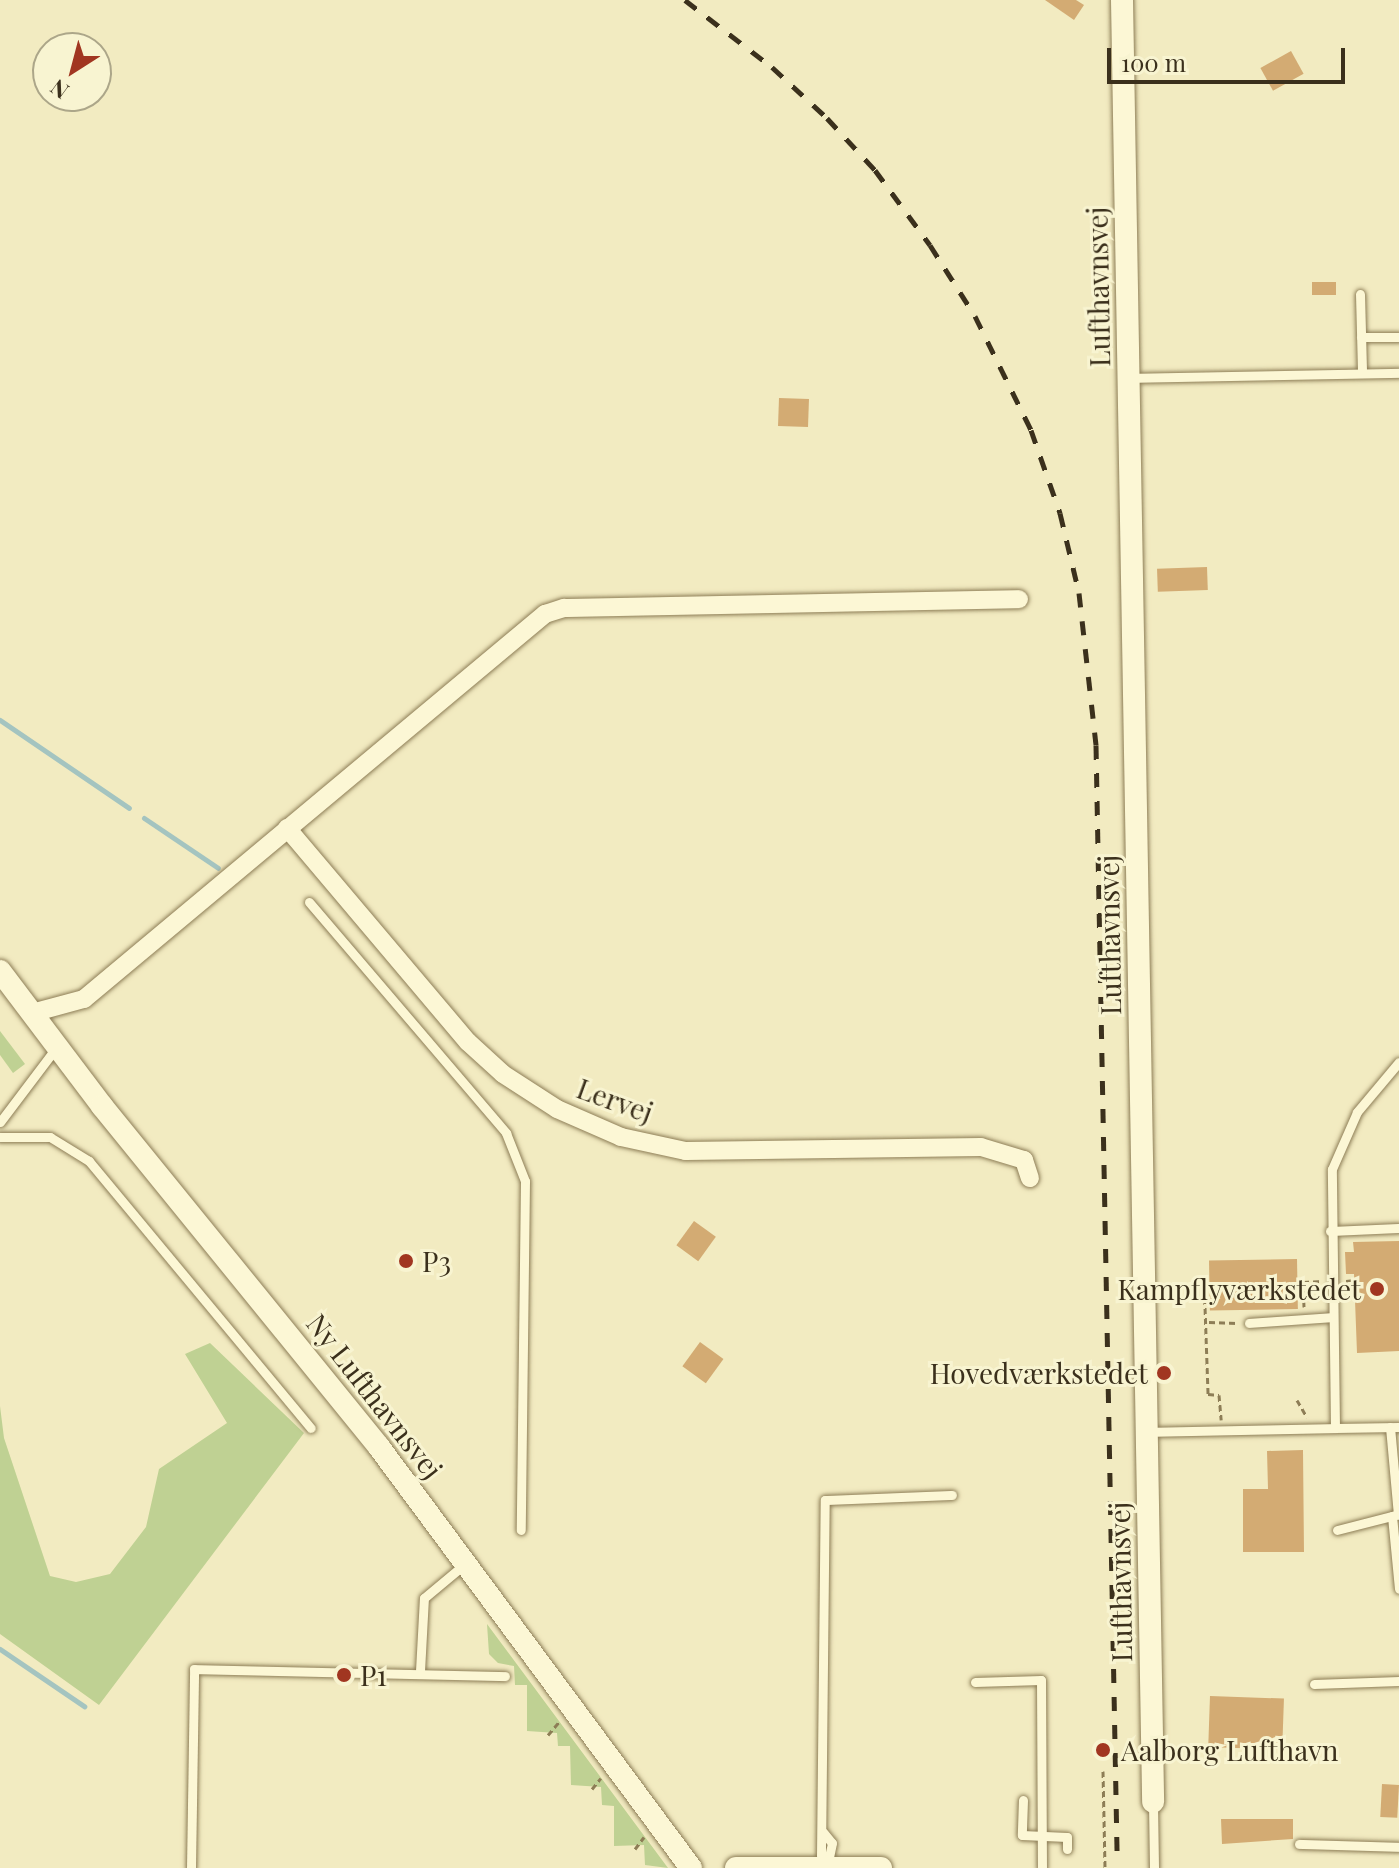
<!DOCTYPE html>
<html>
<head>
<meta charset="utf-8">
<style>
	body { margin:0 }
	#map { position:relative; width:1399px; height:1868px; overflow:hidden; background:#f2ebc1; font-family:"Playfair Display",serif }
	div>[style] { position:absolute }
	.green>* { inset:0; background:#bfd193 }
	.stream>* { height:5px; margin:-2.5px; padding:0 2.5px; transform-origin:2.5px; border-radius:2.5px; background:#a4c4c0 }
	.building>* { inset:0; background:#d3ab73; transform-origin:0 0 }
	.path>* { height:3px; margin-top:-1.5px; transform-origin:0; background:repeating-linear-gradient(90deg,#8d7d56 0 6px,transparent 0 10px) }
	.roads { filter:drop-shadow(0 0 2px #8d7d56) drop-shadow(0 0 2px #8d7d56) }
	.service>* { height:9px; margin:-4.5px; padding:0 4.5px; transform-origin:4.5px; border-radius:4.5px; background:#fcf7d5 }
	.minor>* { height:18px; margin:-9px; padding:0 9px; transform-origin:9px; border-radius:9px; background:#fcf7d5 }
	.tertiary>* { height:22px; margin:-11px; padding:0 11px; transform-origin:11px; border-radius:11px; background:#fcf7d5 }
	.rail>* { height:5px; margin-top:-2.5px; transform-origin:0; background:repeating-linear-gradient(90deg,#3b301c 0 14px,transparent 0 28px) }
	.dots>* { width:22px; height:22px; translate:-50% -50%; box-sizing:border-box; border:4px solid #f8f4d1; border-radius:50% }
	span { translate:-50% -50%; white-space:nowrap; text-align:center; line-height:1.15; -webkit-text-stroke:6px #f8f4d1; paint-order:stroke }
	.street-label { font-size:28px; color:#3b301c }
	.poi-label { font-size:28px; color:#3b301c }
	.left { translate:0 -50%; text-align:left }
	.right { translate:-100% -50%; text-align:right }
	.north { position:absolute; left:32px; top:32px; width:80px; height:80px; box-sizing:border-box; background:#f8f4d1; border:2px solid #aca689; border-radius:50%; rotate:216deg; font-size:22px; font-weight:700; line-height:32px; text-align:center; color:#3b301c }
	.north::after { content:''; display:block; margin:auto; width:28px; height:36px; background:#a13621; clip-path:polygon(50% 0,100% 100%,50% 72%,0 100%) }
	.scale { position:absolute; left:1107px; top:48px; width:238px; height:36px; box-sizing:border-box; border:4px solid #3b301c; border-top:0; padding-left:10px; font-size:24px; line-height:28px; white-space:nowrap; color:#3b301c; -webkit-text-stroke:6px #f8f4d1; paint-order:stroke }
</style>
</head>
<body>
<div id="map">
	<div class="green">
		<div style="clip-path:polygon(0 1031px,25px 1064px,13px 1073px,0 1055px)"></div>
		<div style="clip-path:polygon(210px 1343px,304px 1433px,99px 1705px,0 1634px,0 1406px,4px 1438px,50px 1576px,76px 1582px,110px 1574px,146px 1527px,159px 1469px,227px 1423px,185px 1354px)"></div>
		<div style="clip-path:polygon(487px 1624px,668px 1868px,645px 1865px,644px 1845px,614px 1846px,614px 1806px,602px 1805px,601px 1787px,571px 1785px,570px 1746px,558px 1746px,557px 1733px,527px 1731px,527px 1685px,515px 1685px,514px 1666px,498px 1663px,489px 1654px)"></div>
	</div>
	<div class="stream">
		<div style="left:0;top:720px;width:156px;rotate:34.3deg"></div>
		<div style="left:144px;top:818px;width:89px;rotate:34deg"></div>
		<div style="left:0;top:1649px;width:102px;rotate:34.2deg"></div>
	</div>
	<div class="building">
		<div style="clip-path:polygon(1045px 0,1076px 0,1084px 5px,1074px 20px)"></div>
		<div style="left:1291px;top:51px;width:26px;height:35px;rotate:61deg"></div>
		<div style="left:1312px;top:282px;width:24px;height:13px"></div>
		<div style="left:779px;top:398px;width:30px;height:28px;rotate:2deg"></div>
		<div style="left:1207px;top:567px;width:23px;height:50px;rotate:88deg"></div>
		<div style="left:694px;top:1221px;width:27px;height:30px;rotate:36deg"></div>
		<div style="clip-path:polygon(1399px 1241px,1399px 1351px,1357px 1353px,1354px 1274px,1346px 1274px,1345px 1252px,1354px 1252px,1353px 1242px)"></div>
		<div style="left:1297px;top:1259px;width:50px;height:88px;rotate:89deg"></div>
		<div style="left:700px;top:1342px;width:29px;height:30px;rotate:36deg"></div>
		<div style="clip-path:polygon(1303px 1450px,1304px 1552px,1243px 1552px,1243px 1489px,1268px 1489px,1267px 1451px)"></div>
		<div style="left:1210px;top:1696px;width:74px;height:51px;rotate:2deg"></div>
		<div style="left:1382px;top:1784px;width:17px;height:33px;rotate:3deg"></div>
		<div style="clip-path:polygon(1221px 1819px,1293px 1819px,1293px 1839px,1222px 1844px)"></div>
	</div>
	<div class="path">
		<div style="left:1204px;top:1278px;width:116px;rotate:88deg"></div>
		<div style="left:1208px;top:1394px;width:11px;rotate:5deg"></div>
		<div style="left:1219px;top:1395px;width:25px;rotate:85deg"></div>
		<div style="left:1346px;top:1281px;width:9px;rotate:-6deg"></div>
		<div style="left:1304px;top:1307px;width:25px;rotate:-92deg"></div>
		<div style="left:1303px;top:1282px;width:20px;rotate:-3deg"></div>
		<div style="left:1209px;top:1322px;width:28px;rotate:2deg"></div>
		<div style="left:1297px;top:1400px;width:20px;rotate:60deg"></div>
		<div style="left:548px;top:1735px;width:17px;rotate:-50deg"></div>
		<div style="left:1103px;top:1771px;width:97px;rotate:88.8deg"></div>
		<div style="left:592px;top:1789px;width:14px;rotate:-51deg"></div>
		<div style="left:635px;top:1849px;width:15px;rotate:-53deg"></div>
	</div>
	<div class="roads">
		<div class="service">
			<div style="left:1360px;top:294px;width:79px;rotate:88.5deg"></div>
			<div style="left:1361px;top:337px;width:38px"></div>
			<div style="left:1129px;top:378px;width:270px;rotate:-1.1deg"></div>
			<div style="left:309px;top:902px;width:304px;rotate:49.5deg"></div>
			<div style="left:506px;top:1133px;width:52px;rotate:68.4deg"></div>
			<div style="left:525px;top:1181px;width:349px;rotate:90.7deg"></div>
			<div style="left:0;top:1122px;width:93px;rotate:-52.9deg"></div>
			<div style="left:0;top:1137px;width:50px"></div>
			<div style="left:50px;top:1137px;width:46px;rotate:31.6deg"></div>
			<div style="left:89px;top:1161px;width:347px;rotate:50.3deg"></div>
			<div style="left:1330px;top:1231px;width:69px;rotate:-2.5deg"></div>
			<div style="left:1249px;top:1323px;width:84px;rotate:-4.1deg"></div>
			<div style="left:1390px;top:1427px;width:88px;rotate:84.8deg"></div>
			<div style="left:1335px;top:1428px;width:64px;rotate:-0.9deg"></div>
			<div style="left:1147px;top:1432px;width:188px;rotate:-1.2deg"></div>
			<div style="left:1335px;top:1428px;width:259px;rotate:-90.7deg"></div>
			<div style="left:1332px;top:1169px;width:62px;rotate:-66.3deg"></div>
			<div style="left:1357px;top:1112px;width:65px;rotate:-50deg"></div>
			<div style="left:1392px;top:1516px;width:73px;rotate:84.5deg"></div>
			<div style="left:1337px;top:1530px;width:61px;rotate:-14.3deg"></div>
			<div style="left:420px;top:1671px;width:73px;rotate:-86.9deg"></div>
			<div style="left:424px;top:1598px;width:55px;rotate:-39.8deg"></div>
			<div style="left:975px;top:1682px;width:66px;rotate:-1.7deg"></div>
			<div style="left:1041px;top:1680px;width:188px;rotate:89.7deg"></div>
			<div style="left:1314px;top:1684px;width:85px;rotate:-2deg"></div>
			<div style="left:1023px;top:1800px;width:35px;rotate:92deg"></div>
			<div style="left:1022px;top:1835px;width:45px;rotate:2.5deg"></div>
			<div style="left:1067px;top:1837px;width:12px;rotate:90deg"></div>
			<div style="left:1153px;top:1803px;width:65px;rotate:89.1deg"></div>
			<div style="left:823px;top:1832px;width:14px;rotate:51deg"></div>
			<div style="left:832px;top:1843px;width:25px;rotate:102deg"></div>
			<div style="left:1299px;top:1844px;width:100px;rotate:1.7deg"></div>
			<div style="left:827px;top:1867px;width:13px;rotate:-117deg"></div>
			<div style="left:821px;top:1855px;width:355px;rotate:-89.4deg"></div>
			<div style="left:825px;top:1500px;width:127px;rotate:-2.3deg"></div>
			<div style="left:191px;top:1868px;width:199px;rotate:-89.1deg"></div>
			<div style="left:194px;top:1669px;width:311px;rotate:1.3deg"></div>
		</div>
		<div class="minor">
			<div style="left:287px;top:828px;width:280px;rotate:49.8deg"></div>
			<div style="left:468px;top:1042px;width:47px;rotate:42.4deg"></div>
			<div style="left:503px;top:1074px;width:64px;rotate:32.9deg"></div>
			<div style="left:557px;top:1109px;width:70px;rotate:23.6deg"></div>
			<div style="left:621px;top:1137px;width:66px;rotate:12.2deg"></div>
			<div style="left:686px;top:1151px;width:295px;rotate:-0.8deg"></div>
			<div style="left:981px;top:1147px;width:45px;rotate:16.8deg"></div>
			<div style="left:1024px;top:1160px;width:19px;rotate:72deg"></div>
			<div style="left:32px;top:1013px;width:54px;rotate:-15.1deg"></div>
			<div style="left:84px;top:999px;width:601px;rotate:-39.87deg"></div>
			<div style="left:545px;top:614px;width:20px;rotate:-18deg"></div>
			<div style="left:564px;top:608px;width:455px;rotate:-1.1deg"></div>
		</div>
		<div class="tertiary">
			<div style="left:1122px;top:0;width:1802px;rotate:89.01deg"></div>
			<div style="left:0;top:971px;width:169px;rotate:52.9deg"></div>
			<div style="left:102px;top:1106px;width:439px;rotate:50.9deg"></div>
			<div style="left:379px;top:1447px;width:524px;rotate:53.46deg"></div>
			<div style="left:736px;top:1868px;width:145px"></div>
		</div>
	</div>
	<div class="rail">
		<div style="left:685px;top:0;width:110px;rotate:37.6deg"></div>
		<div style="left:772px;top:67px;width:75px;rotate:42.8deg"></div>
		<div style="left:827px;top:118px;width:71px;rotate:47.3deg"></div>
		<div style="left:875px;top:170px;width:93px;rotate:53.7deg"></div>
		<div style="left:930px;top:245px;width:84px;rotate:57.6deg"></div>
		<div style="left:975px;top:316px;width:127px;rotate:63.8deg"></div>
		<div style="left:1031px;top:430px;width:88px;rotate:70.7deg"></div>
		<div style="left:1060px;top:513px;width:82px;rotate:76.6deg"></div>
		<div style="left:1079px;top:593px;width:153px;rotate:83.6deg"></div>
		<div style="left:1096px;top:745px;width:1108px;rotate:88.91deg"></div>
	</div>
	<div class="dots">
		<div style="left:406px;top:1261px;background:#a13621"></div>
		<div style="left:1377px;top:1289px;background:#a13621"></div>
		<div style="left:1164px;top:1373px;background:#a13621"></div>
		<div style="left:344px;top:1675px;background:#a13621"></div>
		<div style="left:1103px;top:1750px;background:#a13621"></div>
	</div>
	<div class="street-label">
		<span style="left:1098px;top:287px;rotate:-91deg">Lufthavnsvej</span>
		<span style="left:1109px;top:935px;rotate:-91deg">Lufthavnsvej</span>
		<span style="left:615px;top:1100px;rotate:20deg">Lervej</span>
		<span style="left:375px;top:1396px;rotate:52deg">Ny Lufthavnsvej</span>
		<span style="left:1120px;top:1582px;rotate:-91deg">Lufthavnsvej</span>
	</div>
	<div class="poi-label">
		<span class="left" style="left:422px;top:1261px">P3</span>
		<span class="right" style="left:1361px;top:1289px">Kampflyværkstedet</span>
		<span class="right" style="left:1148px;top:1373px">Hovedværkstedet</span>
		<span class="left" style="left:360px;top:1675px">P1</span>
		<span class="left" style="left:1121px;top:1750px">Aalborg Lufthavn</span>
	</div>
	<div class="north">N</div>
	<div class="scale">100 m</div>
</div>
</body>
</html>
